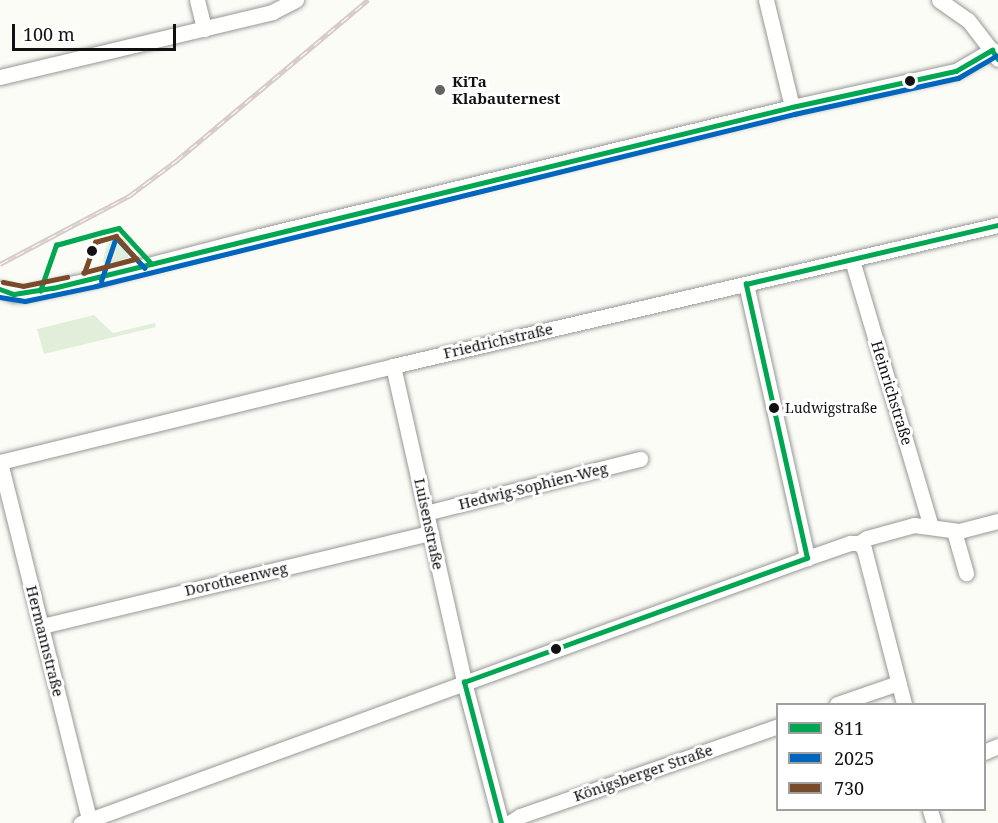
<!DOCTYPE html>
<html>
<head>
<meta charset="utf-8">
<style>
	body { margin:0 }
	#map { position:relative; width:998px; height:823px; overflow:hidden; background:#fcfcf7; font-family:"Noto Serif",serif }
	div>[style] { position:absolute }
	.green>* { inset:0; background:#e1efda }
	.roads { filter:drop-shadow(0 0 2px #979795) drop-shadow(0 0 2px #979795) }
	.minor>* { height:15px; margin:-7.5px; padding:0 7.5px; transform-origin:7.5px; border-radius:7.5px; background:#fffffe }
	.rail>* { height:5px; margin-top:-2.5px; transform-origin:0; background:repeating-linear-gradient(90deg,#fff 0 9px,#d7ccc8 0 18px); box-sizing:border-box; border-block:2px solid #d7ccc8 }
	.bus-1>* { height:4.5px; margin:-2.25px; padding:0 2.25px; transform-origin:2.25px; border-radius:2.25px; background:#00a651 }
	.bus-2>* { height:4.5px; margin:-2.25px; padding:0 2.25px; transform-origin:2.25px; border-radius:2.25px; background:#0065bd }
	.bus-3>* { height:4.5px; margin:-2.25px; padding:0 2.25px; transform-origin:2.25px; border-radius:2.25px; background:#7a4b2a }
	.dots>* { width:16px; height:16px; translate:-50% -50%; box-sizing:border-box; border:3px solid #fff; border-radius:50% }
	span { translate:-50% -50%; white-space:nowrap; text-align:center; line-height:1.15; -webkit-text-stroke:6px #fff; paint-order:stroke }
	.bus-label { font-size:14px; color:#111 }
	.left { translate:0 -50%; text-align:left }
	.poi-label { font-size:15px; color:#111; font-weight:700 }
	.street-label { font-size:15px; color:#111 }
	.legend { position:absolute; left:776px; top:703px; width:210px; height:108px; box-sizing:border-box; background:#fff; border:2px solid #a0a0a0; margin:0; padding:8px 10px; list-style:none; font-size:18px; color:#111 }
	.legend li { display:flex; align-items:center; gap:12px; height:30px }
	.legend b { width:30px; border:2px solid #a0a0a0 }
	.scale { position:absolute; left:12px; top:24px; width:164px; height:27px; box-sizing:border-box; border:3px solid #111; border-top:0; padding-left:8px; font-size:18px; line-height:21px; white-space:nowrap; color:#111; -webkit-text-stroke:4px #fff; paint-order:stroke }
</style>
</head>
<body>
<div id="map">
	<div class="green">
		<div style="clip-path:polygon(123px 238px,130px 245px,128px 258px,106px 264px,103px 261px,106px 247px,111px 239px)"></div>
		<div style="clip-path:polygon(94px 315px,113px 333px,155px 323px,156px 327px,44px 354px,37px 329px)"></div>
	</div>
	<div class="roads">
		<div class="minor">
			<div style="left:197px;top:0;width:30px;rotate:76deg"></div>
			<div style="left:766px;top:0;width:110px;rotate:76.3deg"></div>
			<div style="left:939px;top:0;width:35px;rotate:35deg"></div>
			<div style="left:968px;top:20px;width:49px;rotate:52.4deg"></div>
			<div style="left:0;top:77px;width:280px;rotate:-13.4deg"></div>
			<div style="left:272px;top:12px;width:27px;rotate:-27deg"></div>
			<div style="left:852px;top:260px;width:277px;rotate:73.5deg"></div>
			<div style="left:746px;top:284px;width:281px;rotate:77.4deg"></div>
			<div style="left:0;top:289px;width:15px;rotate:20deg"></div>
			<div style="left:14px;top:294px;width:10px"></div>
			<div style="left:24px;top:294px;width:72px;rotate:-12.1deg"></div>
			<div style="left:94px;top:279px;width:171px;rotate:-14.5deg"></div>
			<div style="left:260px;top:236px;width:547px;rotate:-13.63deg"></div>
			<div style="left:792px;top:107px;width:168px;rotate:-12.4deg"></div>
			<div style="left:956px;top:71px;width:42px;rotate:-30.3deg"></div>
			<div style="left:393px;top:366px;width:324px;rotate:77.3deg"></div>
			<div style="left:464px;top:682px;width:146px;rotate:75.3deg"></div>
			<div style="left:0;top:462px;width:405px;rotate:-13.7deg"></div>
			<div style="left:393px;top:366px;width:621px;rotate:-13.12deg"></div>
			<div style="left:0;top:462px;width:372px;rotate:76deg"></div>
			<div style="left:426px;top:513px;width:221px;rotate:-14.2deg"></div>
			<div style="left:954px;top:531px;width:44px;rotate:74.1deg"></div>
			<div style="left:859px;top:543px;width:8px;rotate:50deg"></div>
			<div style="left:864px;top:549px;width:160px;rotate:75.5deg"></div>
			<div style="left:859px;top:543px;width:9px;rotate:-32deg"></div>
			<div style="left:867px;top:538px;width:49px;rotate:-15.5deg"></div>
			<div style="left:914px;top:525px;width:45px;rotate:7.6deg"></div>
			<div style="left:959px;top:531px;width:40px;rotate:-14.4deg"></div>
			<div style="left:42px;top:626px;width:399px;rotate:-13.5deg"></div>
			<div style="left:837px;top:704px;width:65px;rotate:-19deg"></div>
			<div style="left:984px;top:752px;width:15px;rotate:-23deg"></div>
			<div style="left:930px;top:810px;width:14px;rotate:73deg"></div>
			<div style="left:81px;top:823px;width:773px;rotate:-20.05deg"></div>
			<div style="left:807px;top:558px;width:46px;rotate:-19.2deg"></div>
			<div style="left:850px;top:543px;width:9px"></div>
			<div style="left:509px;top:823px;width:13px;rotate:-32deg"></div>
			<div style="left:520px;top:816px;width:273px;rotate:-19.2deg"></div>
		</div>
	</div>
	<div class="rail">
		<div style="left:0;top:264px;width:146px;rotate:-27.8deg"></div>
		<div style="left:129px;top:196px;width:59px;rotate:-36.7deg"></div>
		<div style="left:176px;top:161px;width:251px;rotate:-40deg"></div>
	</div>
	<div class="bus-1">
		<div style="left:0;top:289px;width:15px;rotate:20deg"></div>
		<div style="left:14px;top:294px;width:39px;rotate:-9deg"></div>
		<div style="left:53px;top:288px;width:761px;rotate:-13.76deg"></div>
		<div style="left:792px;top:107px;width:168px;rotate:-12.4deg"></div>
		<div style="left:956px;top:71px;width:42px;rotate:-30.3deg"></div>
		<div style="left:992px;top:50px;width:11px;rotate:56deg"></div>
		<div style="left:40px;top:291px;width:49px;rotate:-70.8deg"></div>
		<div style="left:56px;top:245px;width:49px;rotate:-15.5deg"></div>
		<div style="left:103px;top:232px;width:16px;rotate:-14deg"></div>
		<div style="left:119px;top:228px;width:47px;rotate:47.6deg"></div>
		<div style="left:501px;top:823px;width:146px;rotate:-104.7deg"></div>
		<div style="left:464px;top:682px;width:365px;rotate:-19.9deg"></div>
		<div style="left:807px;top:558px;width:281px;rotate:-102.6deg"></div>
		<div style="left:746px;top:284px;width:259px;rotate:-13.2deg"></div>
	</div>
	<div class="bus-2">
		<div style="left:101px;top:281px;width:46px;rotate:-71.2deg"></div>
		<div style="left:116px;top:237px;width:42px;rotate:46.9deg"></div>
		<div style="left:0;top:297px;width:25px;rotate:9deg"></div>
		<div style="left:25px;top:301px;width:73px;rotate:-11.9deg"></div>
		<div style="left:96px;top:286px;width:719px;rotate:-13.84deg"></div>
		<div style="left:794px;top:114px;width:168px;rotate:-12.4deg"></div>
		<div style="left:958px;top:78px;width:44px;rotate:-30.1deg"></div>
	</div>
	<div class="bus-3">
		<div style="left:116px;top:236px;width:31px;rotate:48deg"></div>
		<div style="left:137px;top:259px;width:55px;rotate:165.2deg"></div>
		<div style="left:84px;top:273px;width:33px;rotate:-70deg"></div>
		<div style="left:95px;top:242px;width:22px;rotate:-16deg"></div>
		<div style="left:3px;top:282px;width:20px;rotate:11deg"></div>
		<div style="left:23px;top:286px;width:45px;rotate:-11.6deg"></div>
	</div>
	<div class="dots">
		<div style="left:910px;top:81px;background:#111"></div>
		<div style="left:440px;top:90px;background:#636362"></div>
		<div style="left:92px;top:251px;background:#111"></div>
		<div style="left:774px;top:408px;background:#111"></div>
		<div style="left:556px;top:649px;background:#111"></div>
	</div>
	<div class="bus-label">
		<span class="left" style="left:785px;top:408px">Ludwigstraße</span>
	</div>
	<div class="poi-label">
		<span class="left" style="left:452px;top:90px">KiTa<br>Klabauternest</span>
	</div>
	<div class="street-label">
		<span style="left:498px;top:341px;rotate:-13deg">Friedrichstraße</span>
		<span style="left:892px;top:393px;rotate:73deg">Heinrichstraße</span>
		<span style="left:533px;top:486px;rotate:-14deg">Hedwig-Sophien-Weg</span>
		<span style="left:429px;top:524px;rotate:78deg">Luisenstraße</span>
		<span style="left:236px;top:579px;rotate:-13deg">Dorotheenweg</span>
		<span style="left:45px;top:641px;rotate:76deg">Hermannstraße</span>
		<span style="left:643px;top:773px;rotate:-19deg">Königsberger Straße</span>
	</div>
	<ul class="legend">
	<li><b style="height:8px;background:#00a651"></b>811</li>
	<li><b style="height:8px;background:#0065bd"></b>2025</li>
	<li><b style="height:8px;background:#7a4b2a"></b>730</li>
	</ul>
	<div class="scale">100 m</div>
</div>
</body>
</html>
